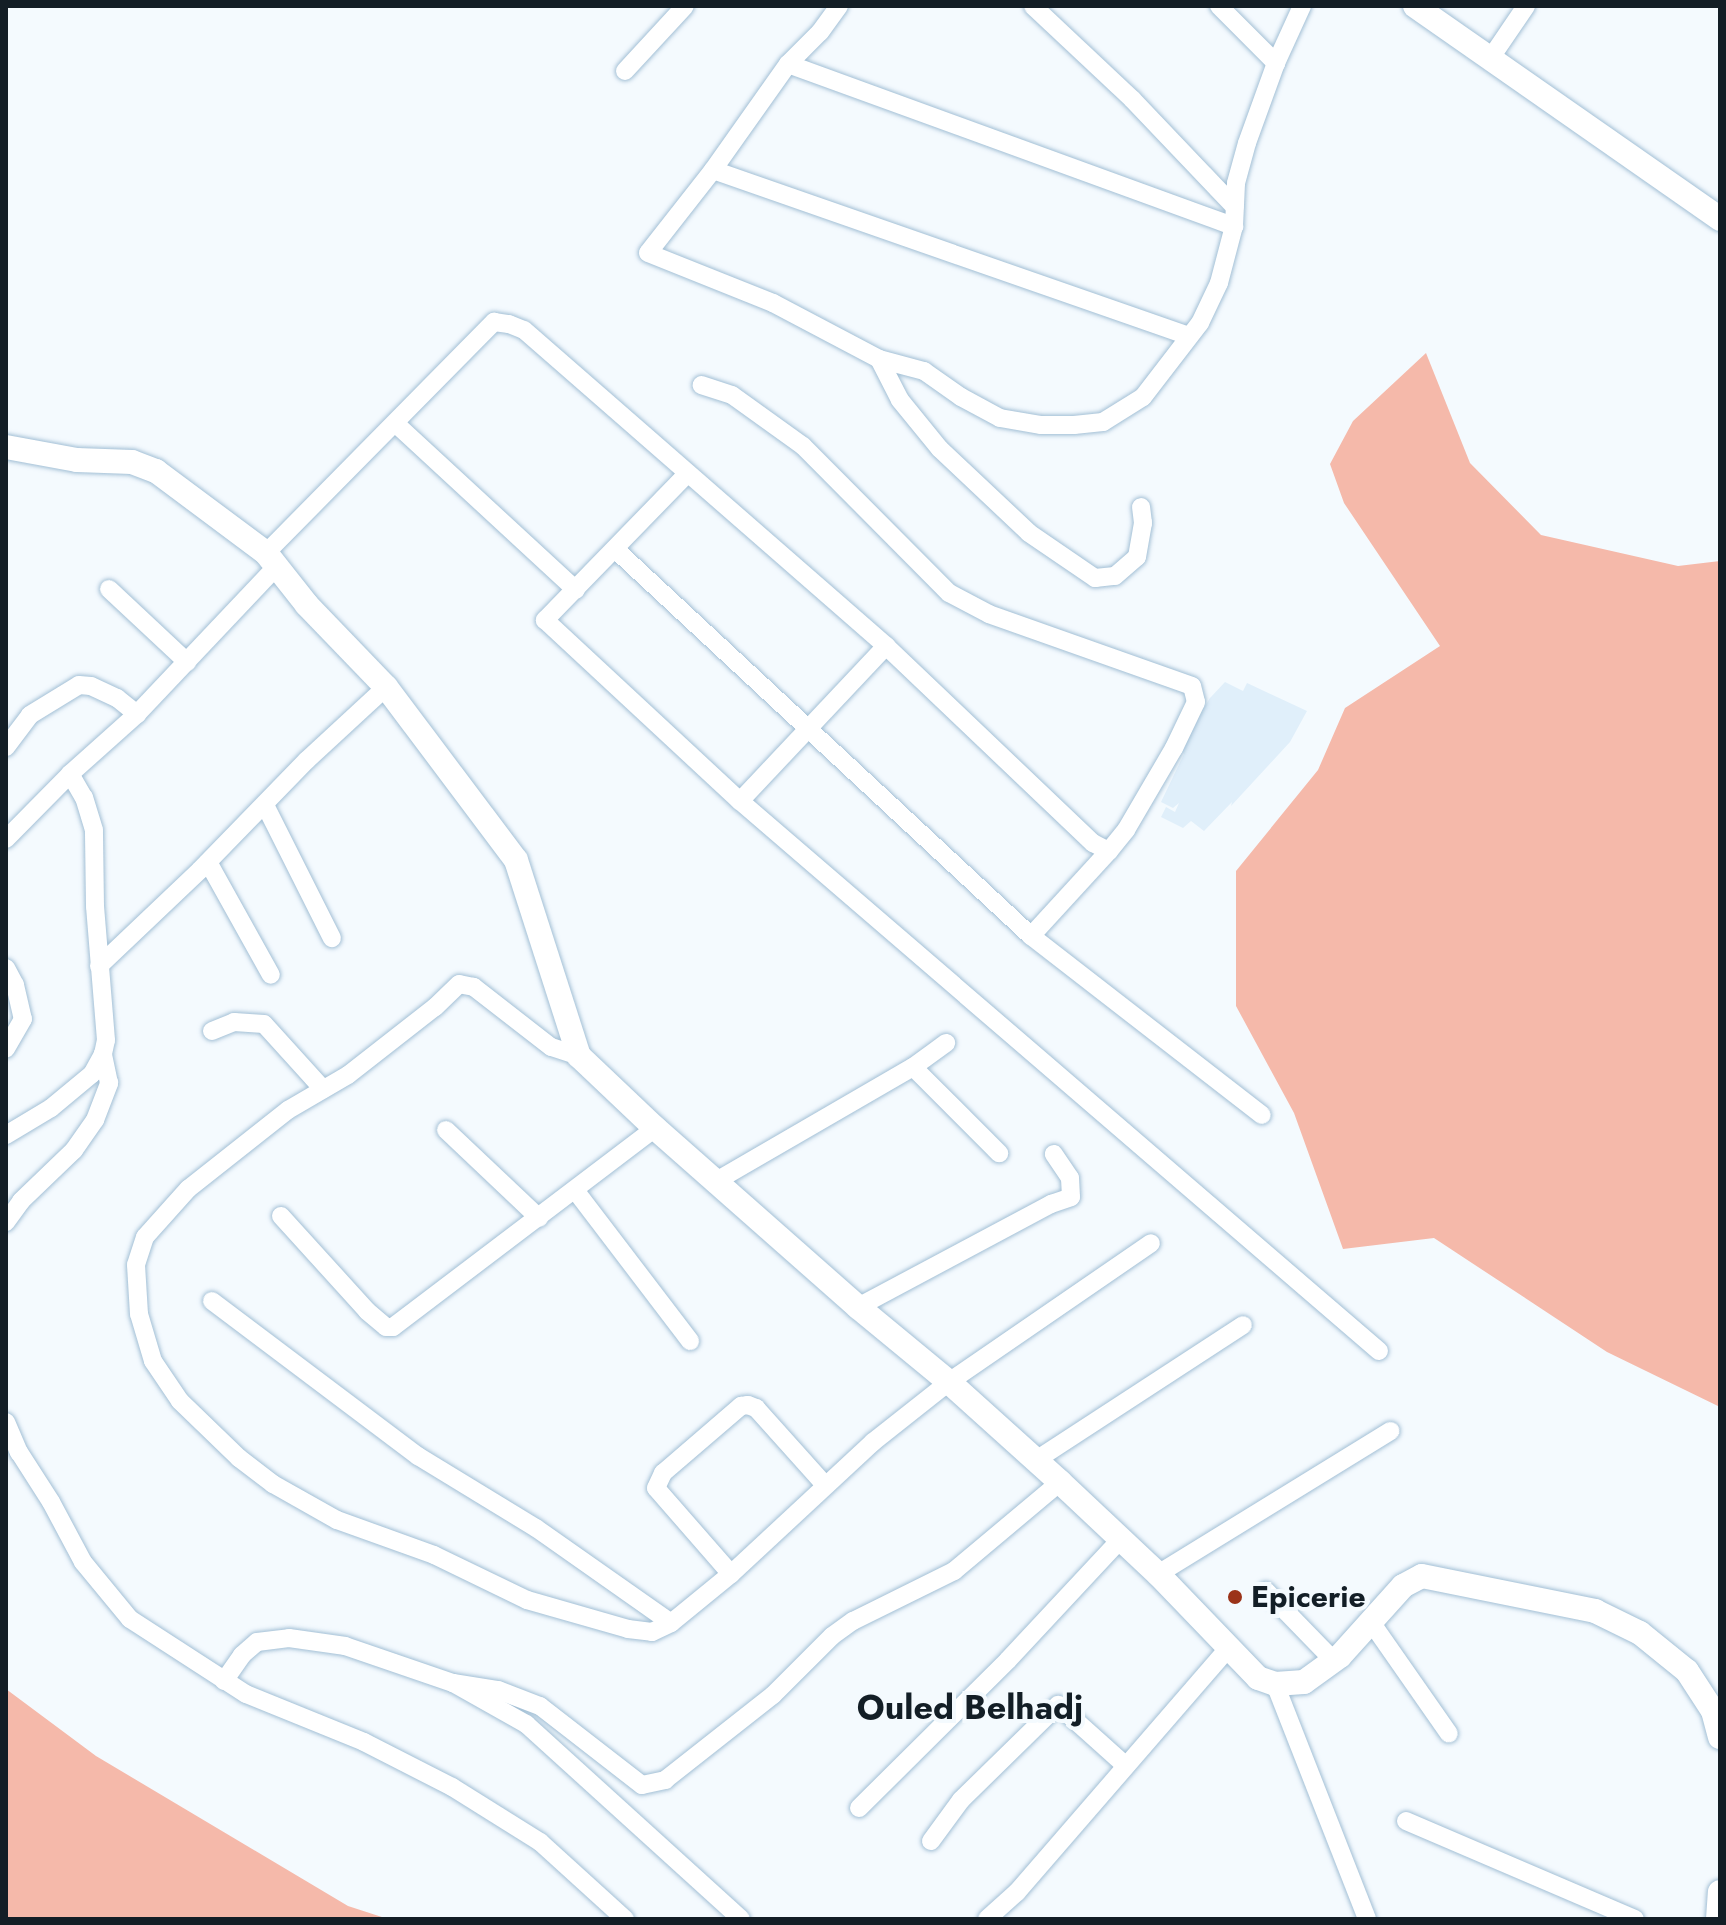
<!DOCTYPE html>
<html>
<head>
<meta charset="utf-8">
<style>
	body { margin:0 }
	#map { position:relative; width:1726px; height:1925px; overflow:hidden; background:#f4fafe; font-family:Jost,sans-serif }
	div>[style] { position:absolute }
	.built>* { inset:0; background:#e0effa }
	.green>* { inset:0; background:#f5b9aa }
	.roads { filter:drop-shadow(0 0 2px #a2bfd5) drop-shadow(0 0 2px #a2bfd5) }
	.street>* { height:18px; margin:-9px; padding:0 9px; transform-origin:9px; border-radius:9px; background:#fff }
	.secondary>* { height:24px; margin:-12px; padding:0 12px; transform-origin:12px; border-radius:12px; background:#fff }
	.dots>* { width:22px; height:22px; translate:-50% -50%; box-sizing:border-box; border:4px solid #f4fafe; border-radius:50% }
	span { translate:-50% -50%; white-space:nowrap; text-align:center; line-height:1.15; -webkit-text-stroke:8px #f4fafe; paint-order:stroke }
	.poi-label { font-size:30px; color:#131e26; font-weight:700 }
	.left { translate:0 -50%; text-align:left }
	.quarter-label { font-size:34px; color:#131e26; font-weight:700 }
	.frame { position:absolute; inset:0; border:8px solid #131e26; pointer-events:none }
</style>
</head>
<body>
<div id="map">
	<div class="built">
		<div style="clip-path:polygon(1225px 682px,1243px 691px,1247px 683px,1307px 711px,1290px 742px,1231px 806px,1232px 802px,1204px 831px,1191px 821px,1183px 828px,1161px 817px,1166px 807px,1175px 812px,1179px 803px,1173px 808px,1161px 802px,1184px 754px,1181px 749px,1189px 732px,1210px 698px)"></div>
	</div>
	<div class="green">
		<div style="clip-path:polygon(1426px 353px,1470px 463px,1541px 535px,1678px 566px,1720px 561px,1720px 1407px,1607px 1352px,1434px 1238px,1343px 1249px,1294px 1113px,1236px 1006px,1236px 871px,1318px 770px,1345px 708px,1440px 646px,1344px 503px,1330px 464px,1353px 421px)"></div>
		<div style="clip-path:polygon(6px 1689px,96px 1756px,348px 1906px,388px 1919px,6px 1919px)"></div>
	</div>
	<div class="roads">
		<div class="street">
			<div style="left:839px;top:6px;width:32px;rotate:126deg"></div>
			<div style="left:820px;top:32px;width:45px;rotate:135deg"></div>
			<div style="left:788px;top:64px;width:130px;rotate:125.3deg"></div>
			<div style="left:713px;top:170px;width:105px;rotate:128.1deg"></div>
			<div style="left:648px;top:253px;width:135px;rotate:21.8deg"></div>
			<div style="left:773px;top:303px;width:120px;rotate:27.8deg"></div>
			<div style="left:879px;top:359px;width:47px;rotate:14.9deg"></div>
			<div style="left:924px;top:371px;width:45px;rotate:35.1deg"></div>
			<div style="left:961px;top:397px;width:44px;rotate:28.3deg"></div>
			<div style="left:1000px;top:418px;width:42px;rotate:9.7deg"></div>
			<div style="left:1041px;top:425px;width:33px"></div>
			<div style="left:1074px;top:425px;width:29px;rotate:-6deg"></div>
			<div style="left:1103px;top:422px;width:47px;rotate:-32deg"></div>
			<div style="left:1143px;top:397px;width:93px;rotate:-52.4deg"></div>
			<div style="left:1200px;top:323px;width:44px;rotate:-64.6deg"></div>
			<div style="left:1219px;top:283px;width:59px;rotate:-75.3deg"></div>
			<div style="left:1234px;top:226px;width:43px;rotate:-87.3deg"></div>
			<div style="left:1236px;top:183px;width:41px;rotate:-74.6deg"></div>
			<div style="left:1247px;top:143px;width:85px;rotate:-70.1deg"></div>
			<div style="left:1276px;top:63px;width:63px;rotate:-65.5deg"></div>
			<div style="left:1033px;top:6px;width:136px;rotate:43.2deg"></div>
			<div style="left:1132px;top:99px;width:149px;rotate:46.4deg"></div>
			<div style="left:1219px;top:6px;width:81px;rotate:45deg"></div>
			<div style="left:1490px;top:59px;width:64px;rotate:-55.8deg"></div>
			<div style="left:788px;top:64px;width:475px;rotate:20deg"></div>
			<div style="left:625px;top:71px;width:88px;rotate:-47.3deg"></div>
			<div style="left:713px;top:170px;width:504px;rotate:19.23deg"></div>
			<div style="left:879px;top:359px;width:46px;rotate:62.9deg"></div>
			<div style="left:900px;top:400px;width:63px;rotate:50.8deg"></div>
			<div style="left:940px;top:449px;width:122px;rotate:43.3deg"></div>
			<div style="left:1029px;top:533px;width:80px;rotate:34.3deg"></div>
			<div style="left:1095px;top:578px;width:20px;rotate:-6deg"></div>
			<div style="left:1115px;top:576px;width:29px;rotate:-41deg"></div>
			<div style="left:1137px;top:557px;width:35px;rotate:-80deg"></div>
			<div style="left:1143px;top:523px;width:16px;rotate:-97deg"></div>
			<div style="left:395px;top:423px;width:246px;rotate:42.7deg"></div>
			<div style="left:687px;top:474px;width:204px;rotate:134.2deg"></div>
			<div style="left:545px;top:620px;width:266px;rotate:42.9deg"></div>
			<div style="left:740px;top:801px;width:843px;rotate:40.72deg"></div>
			<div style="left:615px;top:549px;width:568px;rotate:42.93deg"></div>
			<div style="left:1031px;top:936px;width:292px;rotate:37.8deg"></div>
			<div style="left:266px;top:553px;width:325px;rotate:-45.4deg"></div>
			<div style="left:494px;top:322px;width:15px;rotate:8deg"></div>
			<div style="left:509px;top:324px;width:16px;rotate:22deg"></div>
			<div style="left:524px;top:330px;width:481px;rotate:41.1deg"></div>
			<div style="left:886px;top:646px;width:286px;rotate:43.6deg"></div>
			<div style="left:1093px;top:843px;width:18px;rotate:27deg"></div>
			<div style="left:1109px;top:851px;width:27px;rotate:-51deg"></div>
			<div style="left:1126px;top:830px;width:95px;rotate:-59.7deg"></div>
			<div style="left:1174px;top:748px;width:51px;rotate:-64.4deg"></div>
			<div style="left:1196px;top:702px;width:16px;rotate:-104deg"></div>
			<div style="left:1192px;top:686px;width:215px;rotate:-160.5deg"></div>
			<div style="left:989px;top:614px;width:45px;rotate:-152.3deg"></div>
			<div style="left:949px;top:593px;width:207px;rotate:-134.8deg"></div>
			<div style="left:803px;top:446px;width:87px;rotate:-144.3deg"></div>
			<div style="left:732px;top:395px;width:32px;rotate:-162deg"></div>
			<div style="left:109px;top:589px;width:107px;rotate:43.1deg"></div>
			<div style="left:6px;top:747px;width:40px;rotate:-53deg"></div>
			<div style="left:30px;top:715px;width:57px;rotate:-31.5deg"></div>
			<div style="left:79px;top:685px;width:12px;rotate:5deg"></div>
			<div style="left:91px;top:686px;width:29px;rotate:25deg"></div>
			<div style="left:117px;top:698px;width:26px;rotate:39deg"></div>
			<div style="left:137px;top:714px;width:205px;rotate:-46.6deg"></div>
			<div style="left:740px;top:801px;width:213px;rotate:-46.7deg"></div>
			<div style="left:265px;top:805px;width:149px;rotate:63.3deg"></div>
			<div style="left:6px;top:839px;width:91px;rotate:-45.4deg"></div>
			<div style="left:70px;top:774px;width:90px;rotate:-41.8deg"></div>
			<div style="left:208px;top:862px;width:129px;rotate:60.9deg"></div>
			<div style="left:1031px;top:936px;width:115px;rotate:-47.5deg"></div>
			<div style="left:99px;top:966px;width:139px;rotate:-43.5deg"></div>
			<div style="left:200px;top:870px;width:153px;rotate:-45.8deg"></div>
			<div style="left:307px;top:760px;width:108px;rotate:-42.7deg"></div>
			<div style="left:6px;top:968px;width:19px;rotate:62deg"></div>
			<div style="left:15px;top:985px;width:35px;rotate:77deg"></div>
			<div style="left:23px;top:1019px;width:34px;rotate:120deg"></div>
			<div style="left:212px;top:1031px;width:24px;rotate:-22deg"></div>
			<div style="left:234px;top:1022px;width:30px;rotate:4deg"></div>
			<div style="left:264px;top:1024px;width:88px;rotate:47.8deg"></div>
			<div style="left:579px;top:1056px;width:29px;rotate:-162deg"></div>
			<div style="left:551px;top:1047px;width:98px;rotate:-142.1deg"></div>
			<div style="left:474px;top:987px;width:15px;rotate:-169deg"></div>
			<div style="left:459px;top:984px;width:33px;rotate:136deg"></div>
			<div style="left:435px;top:1007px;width:110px;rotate:142deg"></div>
			<div style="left:348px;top:1075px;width:69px;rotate:149.7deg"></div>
			<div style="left:288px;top:1110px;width:127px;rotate:141.7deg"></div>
			<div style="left:188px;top:1189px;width:64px;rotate:131.9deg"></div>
			<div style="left:145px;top:1237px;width:29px;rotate:108deg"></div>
			<div style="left:136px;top:1265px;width:49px;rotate:86.5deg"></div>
			<div style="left:139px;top:1314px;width:49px;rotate:73.4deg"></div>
			<div style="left:153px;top:1361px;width:48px;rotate:56deg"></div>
			<div style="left:180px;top:1401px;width:82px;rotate:44deg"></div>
			<div style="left:239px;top:1458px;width:43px;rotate:37.4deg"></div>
			<div style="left:273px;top:1484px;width:73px;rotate:29.4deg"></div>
			<div style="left:337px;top:1520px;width:103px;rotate:19.8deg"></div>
			<div style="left:434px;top:1555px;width:103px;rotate:25.8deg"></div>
			<div style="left:527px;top:1600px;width:105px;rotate:16deg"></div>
			<div style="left:628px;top:1629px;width:24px;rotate:7deg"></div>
			<div style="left:652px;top:1632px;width:21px;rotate:-25deg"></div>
			<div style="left:671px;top:1623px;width:77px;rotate:-39.2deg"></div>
			<div style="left:731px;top:1574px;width:194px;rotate:-42.9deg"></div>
			<div style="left:873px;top:1442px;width:97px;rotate:-38.3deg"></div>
			<div style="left:949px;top:1382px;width:245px;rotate:-34.5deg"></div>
			<div style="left:913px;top:1067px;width:122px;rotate:45deg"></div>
			<div style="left:446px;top:1130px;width:128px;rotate:43.4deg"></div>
			<div style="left:6px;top:1135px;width:52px;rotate:-31deg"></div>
			<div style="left:51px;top:1108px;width:53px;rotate:-39.7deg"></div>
			<div style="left:92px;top:1074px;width:23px;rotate:-61deg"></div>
			<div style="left:103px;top:1054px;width:14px;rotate:-78deg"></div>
			<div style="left:106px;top:1040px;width:134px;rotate:-94.7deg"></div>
			<div style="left:95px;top:906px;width:76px;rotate:-90.8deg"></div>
			<div style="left:94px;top:830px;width:34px;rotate:-107deg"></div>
			<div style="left:84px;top:798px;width:28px;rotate:-120deg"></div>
			<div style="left:718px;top:1180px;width:225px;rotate:-30.1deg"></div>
			<div style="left:913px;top:1067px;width:41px;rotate:-36deg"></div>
			<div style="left:575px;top:1190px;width:190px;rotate:52.7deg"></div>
			<div style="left:281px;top:1216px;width:128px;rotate:47.8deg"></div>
			<div style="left:367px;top:1311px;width:25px;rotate:40deg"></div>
			<div style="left:386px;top:1327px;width:7px"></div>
			<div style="left:393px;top:1327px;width:329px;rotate:-37.2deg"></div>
			<div style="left:6px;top:1222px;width:26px;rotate:-54deg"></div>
			<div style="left:21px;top:1201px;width:74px;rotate:-43.9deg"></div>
			<div style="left:74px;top:1150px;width:37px;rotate:-55deg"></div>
			<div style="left:95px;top:1120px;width:40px;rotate:-69deg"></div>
			<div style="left:109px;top:1083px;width:30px;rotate:-102deg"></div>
			<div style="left:212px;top:1301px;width:258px;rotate:37deg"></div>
			<div style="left:418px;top:1456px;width:138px;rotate:31.4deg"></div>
			<div style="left:536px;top:1528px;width:165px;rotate:35.1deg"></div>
			<div style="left:858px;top:1307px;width:219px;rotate:-28.1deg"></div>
			<div style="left:1051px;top:1204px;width:21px;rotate:-19deg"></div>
			<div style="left:1071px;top:1197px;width:19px;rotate:-93deg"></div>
			<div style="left:1070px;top:1178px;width:29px;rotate:-124deg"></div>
			<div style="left:6px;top:1422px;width:33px;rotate:67deg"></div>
			<div style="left:19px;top:1452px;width:59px;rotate:57.4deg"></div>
			<div style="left:51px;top:1502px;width:68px;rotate:61.9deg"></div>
			<div style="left:83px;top:1562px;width:74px;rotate:50.5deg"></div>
			<div style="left:130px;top:1619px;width:138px;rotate:32.9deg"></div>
			<div style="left:246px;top:1694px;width:127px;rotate:22.1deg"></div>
			<div style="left:364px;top:1742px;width:99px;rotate:27.1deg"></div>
			<div style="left:452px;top:1787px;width:104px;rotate:32deg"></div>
			<div style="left:540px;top:1842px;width:115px;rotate:42.2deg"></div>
			<div style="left:1036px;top:1460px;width:247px;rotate:-33.1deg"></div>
			<div style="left:731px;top:1574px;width:114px;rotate:-131.1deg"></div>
			<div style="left:656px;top:1488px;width:17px;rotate:-65deg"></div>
			<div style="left:663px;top:1473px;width:103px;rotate:-40.7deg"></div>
			<div style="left:741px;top:1406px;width:7px;rotate:-8deg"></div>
			<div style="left:748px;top:1405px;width:9px;rotate:21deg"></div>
			<div style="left:756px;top:1408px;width:103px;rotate:48.1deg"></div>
			<div style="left:1158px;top:1574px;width:273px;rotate:-31.6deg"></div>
			<div style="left:1266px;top:1591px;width:98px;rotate:45.8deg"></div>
			<div style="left:1371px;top:1622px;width:136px;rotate:55.1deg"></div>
			<div style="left:224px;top:1681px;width:32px;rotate:-55deg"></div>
			<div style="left:242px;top:1655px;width:20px;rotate:-41deg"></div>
			<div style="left:257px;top:1642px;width:32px;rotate:-7deg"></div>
			<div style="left:289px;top:1638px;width:57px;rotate:8.1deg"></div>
			<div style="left:345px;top:1646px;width:114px;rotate:18.9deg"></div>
			<div style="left:453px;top:1683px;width:84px;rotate:29.3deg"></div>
			<div style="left:526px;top:1724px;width:290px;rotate:42.2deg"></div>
			<div style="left:453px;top:1683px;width:46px;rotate:8.8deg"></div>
			<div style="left:498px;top:1690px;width:45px;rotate:20.9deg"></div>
			<div style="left:540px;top:1706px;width:129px;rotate:37.8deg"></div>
			<div style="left:642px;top:1785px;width:24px;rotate:-12deg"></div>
			<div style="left:665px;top:1780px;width:137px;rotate:-38.2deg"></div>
			<div style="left:773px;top:1695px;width:83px;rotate:-45deg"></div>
			<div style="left:832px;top:1636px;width:26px;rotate:-36deg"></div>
			<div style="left:853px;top:1621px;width:113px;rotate:-26.3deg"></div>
			<div style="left:954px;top:1571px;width:138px;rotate:-40deg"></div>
			<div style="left:1275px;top:1684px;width:252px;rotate:68.6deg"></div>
			<div style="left:859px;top:1808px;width:210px;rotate:-44.8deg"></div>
			<div style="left:1008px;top:1660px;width:164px;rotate:-47deg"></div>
			<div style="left:1406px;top:1821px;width:249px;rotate:23.2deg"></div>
			<div style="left:931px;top:1841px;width:51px;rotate:-53.8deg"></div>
			<div style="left:961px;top:1800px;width:136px;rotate:-44.4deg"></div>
			<div style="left:1058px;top:1705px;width:91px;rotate:41.9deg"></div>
			<div style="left:987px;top:1919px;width:40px;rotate:-42deg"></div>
			<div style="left:1017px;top:1892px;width:324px;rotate:-49.1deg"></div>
		</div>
		<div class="secondary">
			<div style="left:1415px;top:6px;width:372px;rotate:34.9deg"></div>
			<div style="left:6px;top:447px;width:72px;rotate:10.4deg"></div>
			<div style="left:77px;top:460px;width:55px;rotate:2.1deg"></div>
			<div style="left:132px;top:462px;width:26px;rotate:21deg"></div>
			<div style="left:156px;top:471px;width:137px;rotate:36.7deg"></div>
			<div style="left:266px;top:553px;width:66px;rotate:51.7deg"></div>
			<div style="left:307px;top:605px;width:114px;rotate:46.1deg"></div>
			<div style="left:386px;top:687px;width:216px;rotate:53.1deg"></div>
			<div style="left:516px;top:860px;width:206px;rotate:72.2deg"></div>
			<div style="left:579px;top:1056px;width:105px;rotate:43.5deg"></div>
			<div style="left:655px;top:1128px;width:271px;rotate:41.4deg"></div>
			<div style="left:858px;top:1307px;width:118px;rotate:39.5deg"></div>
			<div style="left:949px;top:1382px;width:149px;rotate:42deg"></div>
			<div style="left:1060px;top:1482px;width:134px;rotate:43.2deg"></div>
			<div style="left:1158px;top:1574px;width:144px;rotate:46.1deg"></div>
			<div style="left:1258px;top:1678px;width:18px;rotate:19deg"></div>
			<div style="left:1275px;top:1684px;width:29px;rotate:-4deg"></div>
			<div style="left:1304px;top:1682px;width:44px;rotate:-35.8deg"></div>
			<div style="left:1340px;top:1656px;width:94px;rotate:-48deg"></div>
			<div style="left:1403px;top:1586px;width:21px;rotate:-28deg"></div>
			<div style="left:1422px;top:1576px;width:177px;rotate:11.4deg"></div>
			<div style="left:1595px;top:1611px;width:50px;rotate:26.1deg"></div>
			<div style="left:1640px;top:1633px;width:60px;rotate:39deg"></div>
			<div style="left:1687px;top:1671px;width:48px;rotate:57deg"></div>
			<div style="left:1713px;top:1711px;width:27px;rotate:75deg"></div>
			<div style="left:1718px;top:1919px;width:27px;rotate:-86deg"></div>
		</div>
	</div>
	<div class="dots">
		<div style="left:1235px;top:1597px;background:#9b3319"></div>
	</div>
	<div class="poi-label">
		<span class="left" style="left:1251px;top:1597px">Epicerie</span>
	</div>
	<div class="quarter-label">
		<span style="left:970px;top:1708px">Ouled Belhadj</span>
	</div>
	<div class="frame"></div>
</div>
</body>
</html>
